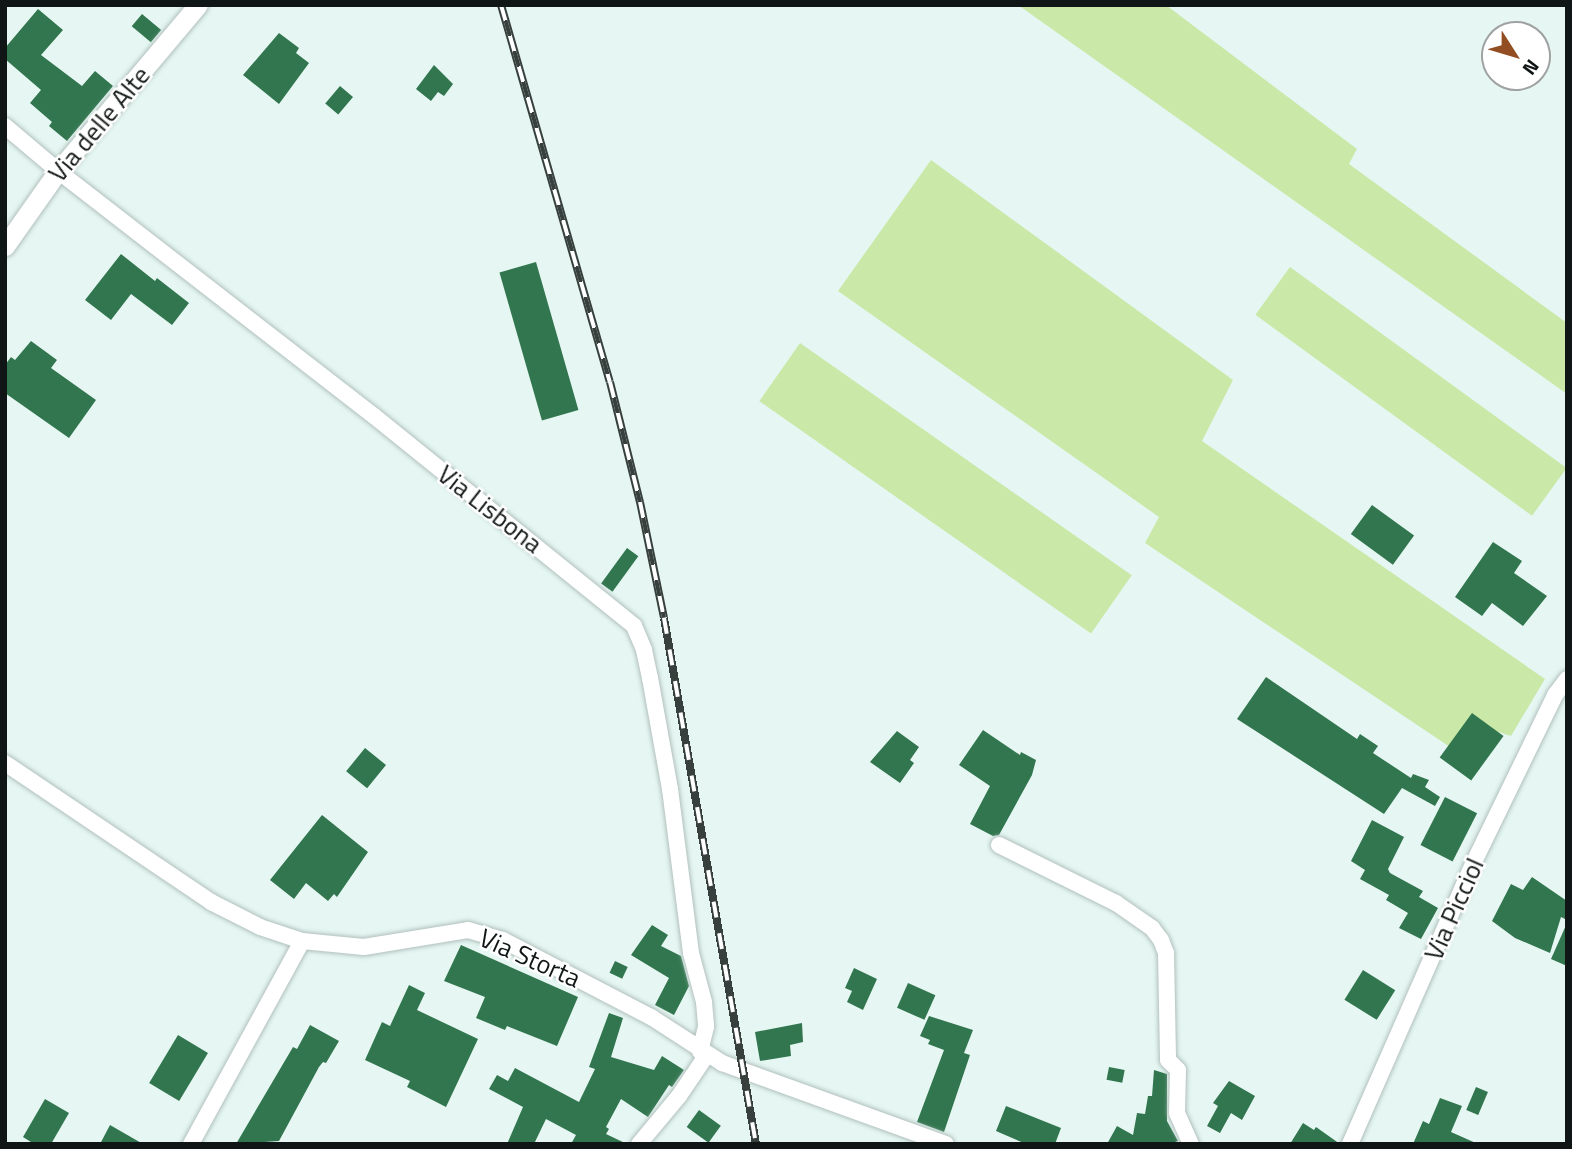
<!DOCTYPE html>
<html>
<head>
<meta charset="utf-8">
<style>
	body { margin:0 }
	#map { position:relative; width:1572px; height:1149px; overflow:hidden; background:#e6f7f3; font-family:"Titillium Web",sans-serif }
	div>[style] { position:absolute }
	.green>* { inset:0; background:#cae9a9; transform-origin:0 0 }
	.building>* { inset:0; background:#32764f; transform-origin:0 0 }
	.roads { filter:drop-shadow(0 0 2px #b1c0bd) drop-shadow(0 0 2px #b1c0bd) }
	.minor>* { height:16px; margin:-8px; padding:0 8px; transform-origin:8px; border-radius:8px; background:#fff }
	.tertiary>* { height:19px; margin:-9.5px; padding:0 9.5px; transform-origin:9.5px; border-radius:9.5px; background:#fff }
	.rail>* { height:8px; margin-top:-4px; transform-origin:0; background:repeating-linear-gradient(90deg,#fff 0 16px,#38403e 0 32px); box-sizing:border-box; border-block:2px solid #38403e }
	span { translate:-50% -50%; white-space:nowrap; text-align:center; line-height:1.15; -webkit-text-stroke:5px #fff; paint-order:stroke }
	.street-label { font-size:26px; color:#101615 }
	.frame { position:absolute; inset:0; border:7px solid #101615; pointer-events:none }
	.north { position:absolute; left:1481px; top:21px; width:70px; height:70px; box-sizing:border-box; background:#fff; border:2px solid #9fa2a1; border-radius:50%; rotate:127deg; font-size:19px; font-weight:700; line-height:28px; text-align:center; color:#101615 }
	.north::after { content:''; display:block; margin:auto; width:24px; height:32px; background:#924d23; clip-path:polygon(50% 0,100% 100%,50% 72%,0 100%) }
</style>
</head>
<body>
<div id="map">
	<div class="green">
		<div style="clip-path:polygon(1018px 5px,1166px 5px,1357px 149px,1349px 164px,1567px 323px,1567px 394px)"></div>
		<div style="clip-path:polygon(931px 160px,1233px 380px,1202px 441px,1545px 679px,1511px 736px,1470px 723px,1453px 749px,1145px 543px,1159px 517px,838px 291px)"></div>
		<div style="left:1290px;top:267px;width:342px;height:59px;rotate:36deg"></div>
		<div style="left:800px;top:343px;width:405px;height:71px;rotate:35deg"></div>
	</div>
	<div class="building">
		<div style="clip-path:polygon(38px 9px,63px 30px,41px 55px,82px 86px,95px 71px,113px 86px,67px 141px,49px 126px,52px 122px,30px 103px,41px 90px,5px 59px,5px 48px)"></div>
		<div style="left:142px;top:14px;width:25px;height:16px;rotate:40deg"></div>
		<div style="clip-path:polygon(279px 33px,299px 48px,296px 53px,309px 63px,279px 104px,243px 75px)"></div>
		<div style="clip-path:polygon(434px 65px,453px 84px,444px 96px,438px 92px,431px 101px,416px 89px)"></div>
		<div style="left:340px;top:86px;width:17px;height:23px;rotate:40deg"></div>
		<div style="clip-path:polygon(121px 254px,155px 281px,157px 278px,189px 303px,172px 325px,131px 294px,111px 320px,85px 300px)"></div>
		<div style="left:536px;top:262px;width:154px;height:38px;rotate:74deg"></div>
		<div style="clip-path:polygon(31px 341px,57px 360px,51px 368px,96px 400px,69px 438px,5px 393px,5px 365px,11px 357px,15px 360px)"></div>
		<div style="left:1372px;top:505px;width:52px;height:36px;rotate:36deg"></div>
		<div style="clip-path:polygon(1493px 542px,1522px 561px,1514px 573px,1547px 596px,1523px 626px,1492px 603px,1482px 616px,1455px 597px)"></div>
		<div style="left:627px;top:548px;width:14px;height:44px;rotate:36deg"></div>
		<div style="clip-path:polygon(1266px 677px,1357px 739px,1360px 734px,1378px 746px,1373px 753px,1411px 778px,1413px 774px,1429px 780px,1425px 787px,1440px 797px,1435px 806px,1402px 788px,1384px 814px,1237px 719px)"></div>
		<div style="left:1472px;top:713px;width:39px;height:55px;rotate:36deg"></div>
		<div style="clip-path:polygon(983px 730px,1020px 755px,1021px 752px,1036px 760px,1032px 775px,999px 835px,993px 836px,970px 824px,990px 786px,959px 765px)"></div>
		<div style="clip-path:polygon(897px 731px,919px 747px,910px 760px,914px 763px,900px 783px,870px 762px)"></div>
		<div style="left:365px;top:748px;width:27px;height:30px;rotate:39deg"></div>
		<div style="left:1445px;top:797px;width:36px;height:54px;rotate:27deg"></div>
		<div style="clip-path:polygon(322px 815px,368px 852px,337px 897px,334px 894px,328px 901px,306px 883px,294px 899px,270px 880px)"></div>
		<div style="clip-path:polygon(1372px 820px,1404px 837px,1388px 869px,1390px 873px,1423px 891px,1419px 897px,1438px 908px,1421px 939px,1399px 928px,1408px 913px,1386px 900px,1389px 895px,1360px 879px,1365px 870px,1351px 861px)"></div>
		<div style="clip-path:polygon(1532px 877px,1567px 901px,1567px 920px,1561px 917px,1550px 953px,1515px 938px,1492px 921px,1511px 884px,1523px 890px)"></div>
		<div style="clip-path:polygon(1567px 923px,1567px 966px,1551px 959px)"></div>
		<div style="clip-path:polygon(652px 925px,668px 935px,661px 946px,681px 956px,689px 986px,674px 1015px,655px 1005px,669px 978px,631px 955px)"></div>
		<div style="clip-path:polygon(461px 945px,578px 997px,557px 1046px,507px 1026px,505px 1030px,476px 1018px,485px 997px,444px 981px)"></div>
		<div style="left:615px;top:961px;width:14px;height:13px;rotate:25deg"></div>
		<div style="clip-path:polygon(854px 968px,877px 979px,863px 1010px,847px 1002px,852px 991px,845px 988px)"></div>
		<div style="left:1363px;top:970px;width:38px;height:35px;rotate:32deg"></div>
		<div style="left:908px;top:983px;width:30px;height:27px;rotate:24deg"></div>
		<div style="clip-path:polygon(409px 985px,425px 993px,417px 1010px,478px 1039px,446px 1107px,407px 1087px,410px 1081px,365px 1060px,382px 1022px,390px 1026px)"></div>
		<div style="clip-path:polygon(609px 1013px,623px 1018px,611px 1057px,654px 1070px,662px 1056px,684px 1070px,672px 1087px,669px 1085px,648px 1117px,621px 1099px,606px 1127px,609px 1129px,606px 1134px,627px 1144px,571px 1144px,576px 1135px,546px 1119px,534px 1144px,507px 1144px,523px 1107px,489px 1089px,497px 1075px,508px 1081px,515px 1068px,579px 1102px,595px 1069px,589px 1067px)"></div>
		<div style="clip-path:polygon(929px 1016px,973px 1030px,964px 1053px,970px 1055px,944px 1132px,917px 1122px,944px 1050px,928px 1044px,930px 1040px,920px 1036px)"></div>
		<div style="clip-path:polygon(802px 1023px,803px 1042px,790px 1045px,791px 1056px,760px 1061px,755px 1032px)"></div>
		<div style="clip-path:polygon(310px 1025px,339px 1041px,326px 1063px,323px 1062px,319px 1067px,279px 1141px,236px 1144px,293px 1047px,297px 1049px)"></div>
		<div style="left:178px;top:1035px;width:35px;height:56px;rotate:31deg"></div>
		<div style="left:1109px;top:1067px;width:16px;height:13px;rotate:11deg"></div>
		<div style="clip-path:polygon(1154px 1070px,1167px 1074px,1167px 1121px,1178px 1141px,1170px 1144px,1107px 1144px,1117px 1126px,1133px 1135px,1137px 1113px,1145px 1114px,1148px 1096px,1152px 1096px)"></div>
		<div style="clip-path:polygon(1229px 1081px,1255px 1096px,1242px 1120px,1231px 1113px,1220px 1133px,1207px 1126px,1218px 1106px,1213px 1103px)"></div>
		<div style="left:1476px;top:1087px;width:13px;height:25px;rotate:23deg"></div>
		<div style="clip-path:polygon(1440px 1098px,1462px 1106px,1451px 1132px,1478px 1144px,1413px 1144px,1423px 1121px,1429px 1124px)"></div>
		<div style="clip-path:polygon(45px 1099px,69px 1113px,51px 1144px,34px 1144px,23px 1137px)"></div>
		<div style="clip-path:polygon(1006px 1106px,1061px 1128px,1055px 1144px,1026px 1144px,996px 1131px)"></div>
		<div style="left:699px;top:1110px;width:27px;height:21px;rotate:36deg"></div>
		<div style="clip-path:polygon(1303px 1123px,1314px 1130px,1316px 1127px,1340px 1144px,1290px 1144px)"></div>
		<div style="clip-path:polygon(110px 1125px,143px 1144px,100px 1144px)"></div>
	</div>
	<div class="roads">
		<div class="minor">
			<div style="left:5px;top:126px;width:70px;rotate:40.3deg"></div>
			<div style="left:58px;top:171px;width:400px;rotate:37.8deg"></div>
			<div style="left:374px;top:416px;width:334px;rotate:38.9deg"></div>
			<div style="left:634px;top:626px;width:26px;rotate:67deg"></div>
			<div style="left:644px;top:650px;width:29px;rotate:78deg"></div>
			<div style="left:650px;top:678px;width:113px;rotate:79.8deg"></div>
			<div style="left:670px;top:789px;width:165px;rotate:82.7deg"></div>
			<div style="left:691px;top:953px;width:51px;rotate:75.1deg"></div>
			<div style="left:704px;top:1002px;width:25px;rotate:85deg"></div>
			<div style="left:706px;top:1027px;width:25px;rotate:104deg"></div>
			<div style="left:5px;top:763px;width:249px;rotate:34deg"></div>
			<div style="left:211px;top:902px;width:55px;rotate:27deg"></div>
			<div style="left:260px;top:927px;width:44px;rotate:18.4deg"></div>
			<div style="left:302px;top:941px;width:62px;rotate:5.5deg"></div>
			<div style="left:364px;top:947px;width:105px;rotate:-9.3deg"></div>
			<div style="left:468px;top:930px;width:36px;rotate:16deg"></div>
			<div style="left:503px;top:940px;width:167px;rotate:27.5deg"></div>
			<div style="left:651px;top:1017px;width:85px;rotate:32.9deg"></div>
			<div style="left:722px;top:1063px;width:238px;rotate:19.9deg"></div>
			<div style="left:999px;top:845px;width:131px;rotate:26.4deg"></div>
			<div style="left:1116px;top:903px;width:44px;rotate:34.8deg"></div>
			<div style="left:1152px;top:928px;width:15px;rotate:53deg"></div>
			<div style="left:1161px;top:940px;width:14px;rotate:69deg"></div>
			<div style="left:1166px;top:953px;width:107px;rotate:88.9deg"></div>
			<div style="left:1168px;top:1060px;width:14px;rotate:45deg"></div>
			<div style="left:1178px;top:1070px;width:43px;rotate:91.3deg"></div>
			<div style="left:1177px;top:1113px;width:34px;rotate:66deg"></div>
			<div style="left:191px;top:1144px;width:231px;rotate:-61.3deg"></div>
			<div style="left:639px;top:1144px;width:62px;rotate:-50.2deg"></div>
			<div style="left:679px;top:1096px;width:48px;rotate:-56deg"></div>
			<div style="left:1350px;top:1144px;width:306px;rotate:-66.3deg"></div>
			<div style="left:1473px;top:864px;width:188px;rotate:-64.1deg"></div>
			<div style="left:1555px;top:695px;width:20px;rotate:-53deg"></div>
		</div>
		<div class="tertiary">
			<div style="left:5px;top:246px;width:92px;rotate:-54.8deg"></div>
			<div style="left:58px;top:171px;width:217px;rotate:-49.9deg"></div>
		</div>
	</div>
	<div class="rail">
		<div style="left:501px;top:5px;width:392px;rotate:73.9deg"></div>
		<div style="left:610px;top:382px;width:124px;rotate:76deg"></div>
		<div style="left:640px;top:502px;width:118px;rotate:78.3deg"></div>
		<div style="left:664px;top:618px;width:534px;rotate:80.08deg"></div>
	</div>
	<div class="street-label">
		<span style="left:99px;top:124px;rotate:-50deg">Via delle Alte</span>
		<span style="left:490px;top:509px;rotate:38deg">Via Lisbona</span>
		<span style="left:1454px;top:909px;rotate:-66deg">Via Picciol</span>
		<span style="left:530px;top:958px;rotate:24deg">Via Storta</span>
	</div>
	<div class="frame"></div>
	<div class="north">N</div>
</div>
</body>
</html>
